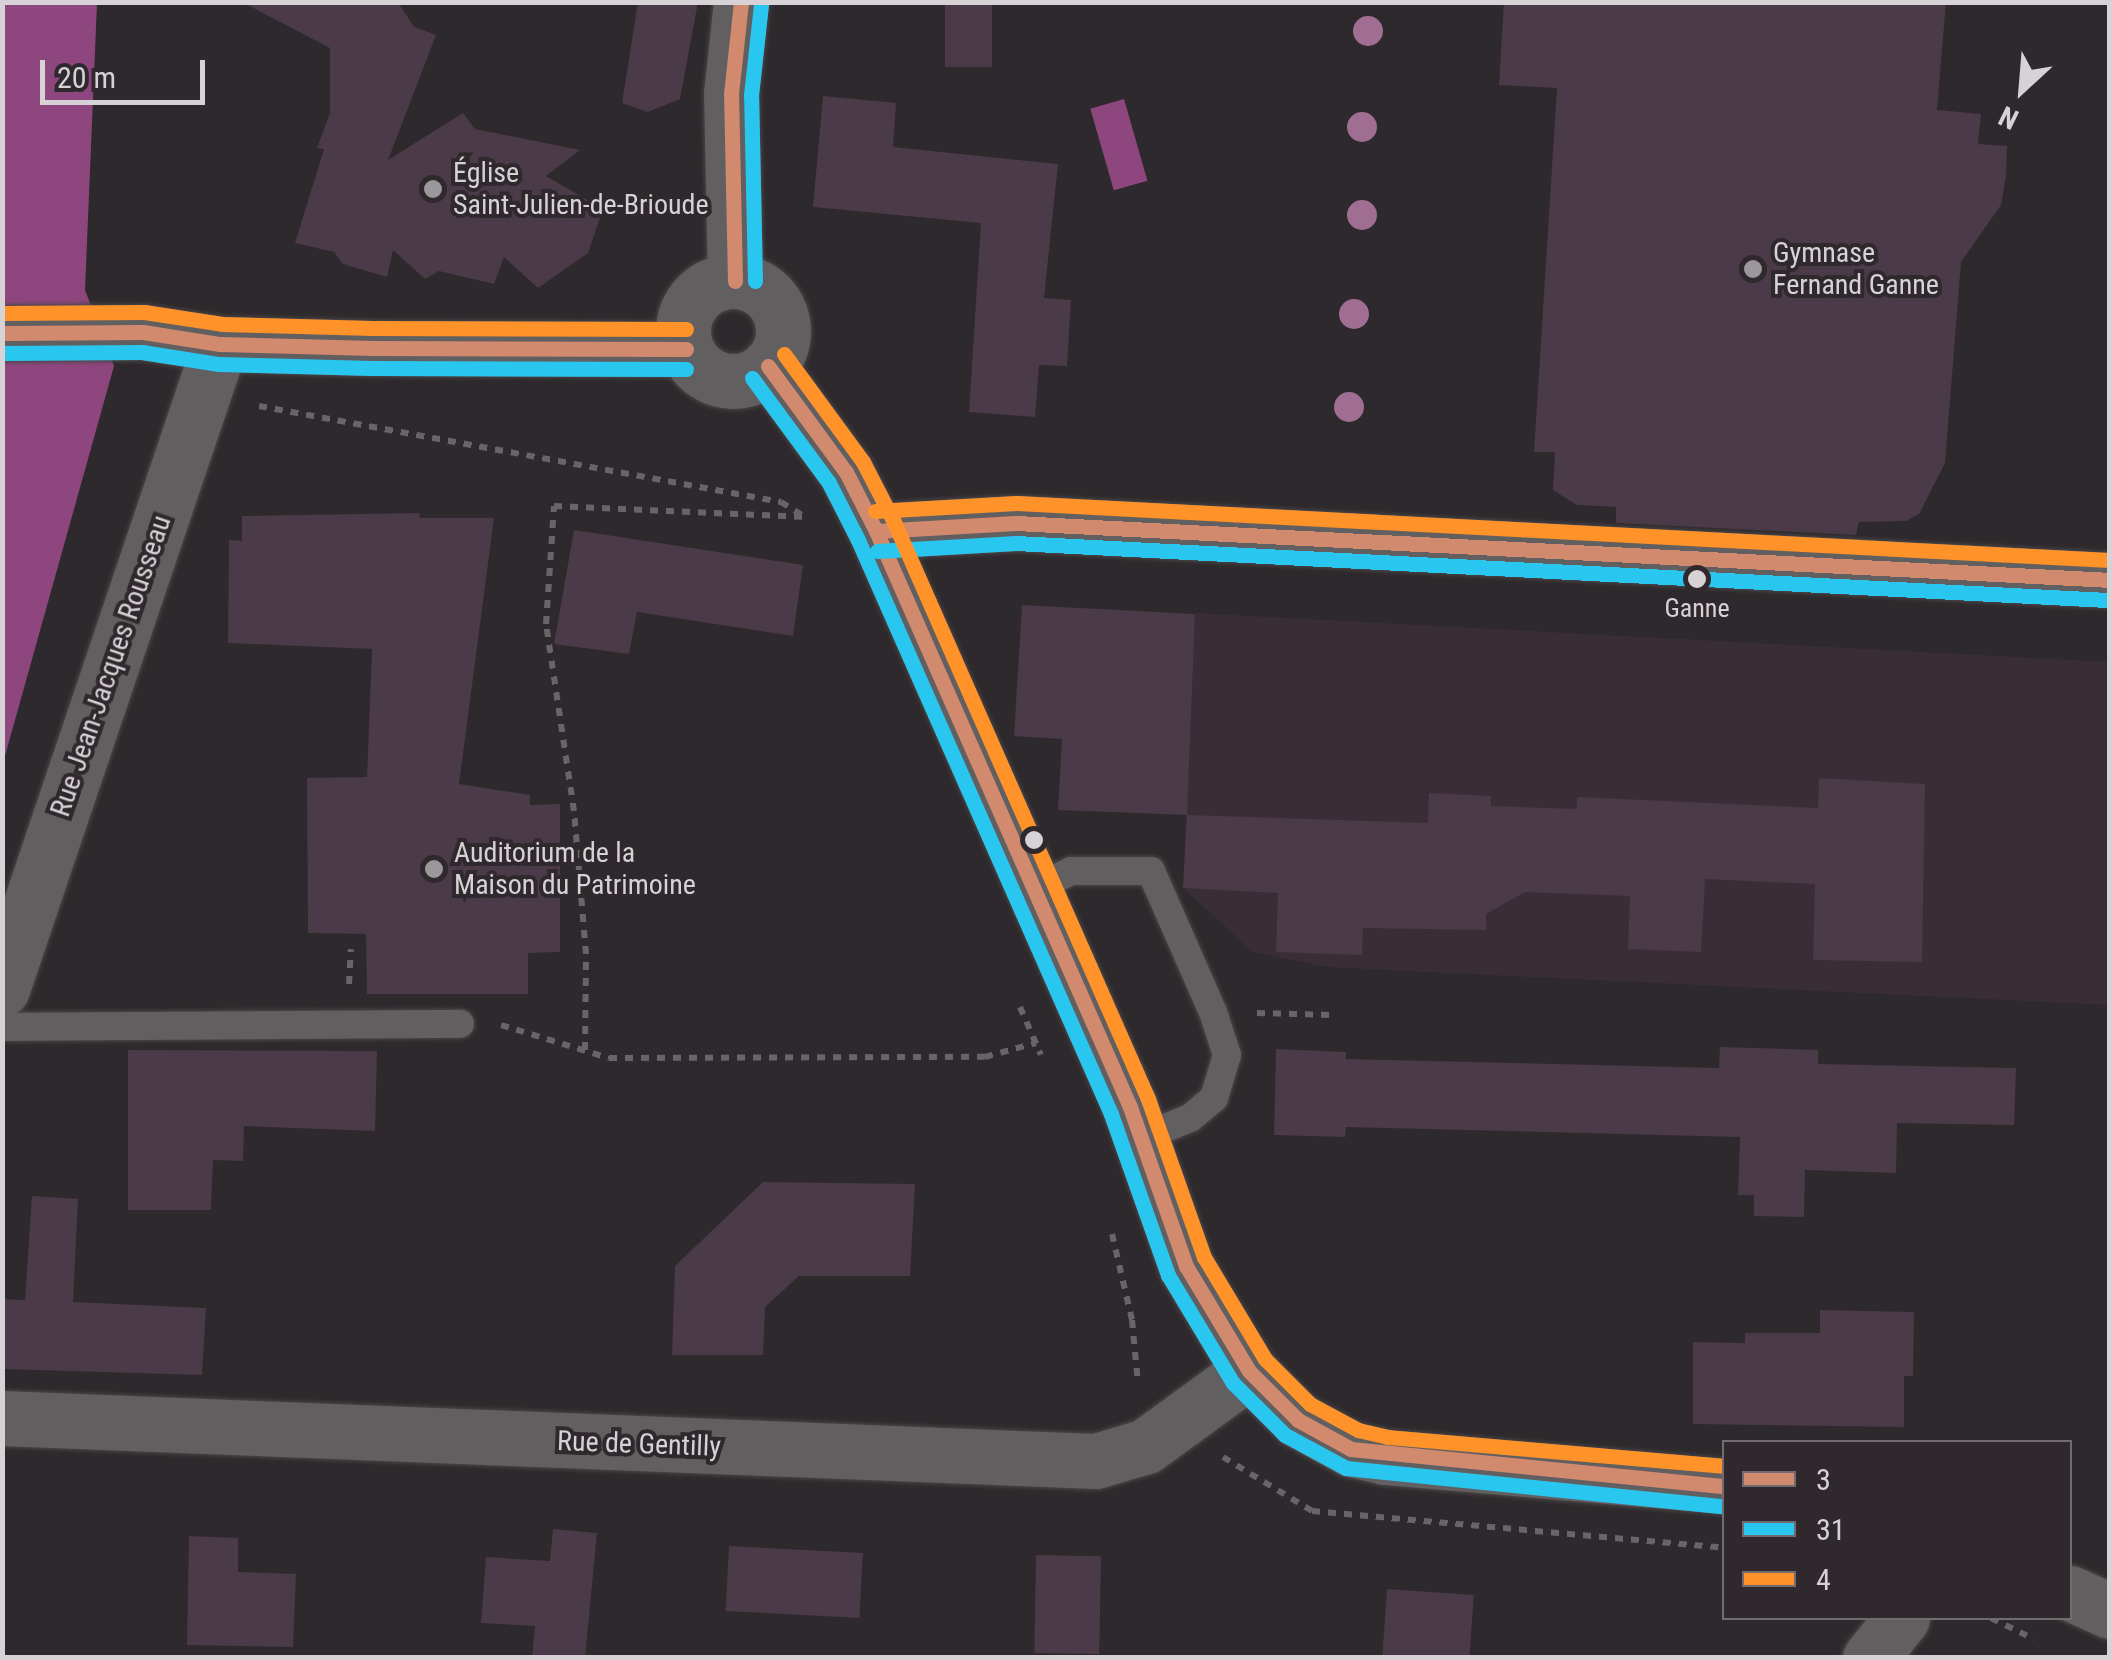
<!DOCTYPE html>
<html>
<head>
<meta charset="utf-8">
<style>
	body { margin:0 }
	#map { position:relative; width:2112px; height:1660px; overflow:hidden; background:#2e292c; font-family:"Roboto Condensed",sans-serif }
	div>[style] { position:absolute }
	.built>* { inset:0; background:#3a2e36 }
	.water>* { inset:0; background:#8e477e; transform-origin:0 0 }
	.building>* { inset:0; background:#4b3a47; transform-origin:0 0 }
	.path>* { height:6px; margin-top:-3px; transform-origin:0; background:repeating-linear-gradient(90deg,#686467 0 8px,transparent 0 16px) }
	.roads { filter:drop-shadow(0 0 2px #484547) drop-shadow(0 0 2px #484547) }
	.lane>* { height:28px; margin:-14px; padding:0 14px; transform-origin:14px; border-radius:14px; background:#625f61 }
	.street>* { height:55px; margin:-27.5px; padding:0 27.5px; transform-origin:27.5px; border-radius:27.5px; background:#625f61 }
	.secondary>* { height:55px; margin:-27.5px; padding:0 27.5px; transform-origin:27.5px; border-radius:27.5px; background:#625f61 }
	.secondary>.ring { margin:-27.5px; padding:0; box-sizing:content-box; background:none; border:55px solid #625f61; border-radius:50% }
	.bus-1>* { height:15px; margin:-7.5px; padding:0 7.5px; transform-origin:7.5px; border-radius:7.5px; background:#d28a6f }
	.bus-2>* { height:15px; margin:-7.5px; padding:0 7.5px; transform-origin:7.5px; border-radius:7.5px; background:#29c7ef }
	.bus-3>* { height:15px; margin:-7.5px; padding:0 7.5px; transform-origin:7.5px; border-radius:7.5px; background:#ff9329 }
	.trees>* { width:30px; height:30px; margin:-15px; border-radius:50%; background:#9f6e92 }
	.dots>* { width:28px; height:28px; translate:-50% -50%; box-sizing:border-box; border:5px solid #2f282d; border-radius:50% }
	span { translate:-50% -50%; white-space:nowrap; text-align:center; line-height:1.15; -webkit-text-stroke:8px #2f282d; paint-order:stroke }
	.bus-label { font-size:26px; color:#d7d2d5 }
	.poi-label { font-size:28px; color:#d7d2d5 }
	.left { translate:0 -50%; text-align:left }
	.street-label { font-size:28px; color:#d7d2d5 }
	.frame { position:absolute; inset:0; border:5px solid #d7d2d5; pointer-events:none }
	.legend { position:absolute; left:1722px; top:1440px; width:350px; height:180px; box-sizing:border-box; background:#2f282d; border:2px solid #726c70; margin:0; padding:12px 18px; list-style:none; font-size:30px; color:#d7d2d5 }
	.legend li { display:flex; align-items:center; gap:20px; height:50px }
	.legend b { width:50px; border:2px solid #726c70 }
	.north { position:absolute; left:1972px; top:40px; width:100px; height:100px; -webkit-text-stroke:8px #2f282d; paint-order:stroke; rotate:206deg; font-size:28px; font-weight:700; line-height:40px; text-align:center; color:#d7d2d5 }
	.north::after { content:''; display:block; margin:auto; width:35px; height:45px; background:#d7d2d5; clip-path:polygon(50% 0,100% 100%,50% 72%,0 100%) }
	.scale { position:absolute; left:40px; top:60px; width:165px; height:45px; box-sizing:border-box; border:5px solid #d7d2d5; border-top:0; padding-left:12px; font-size:30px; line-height:35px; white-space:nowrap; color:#d7d2d5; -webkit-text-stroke:8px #2f282d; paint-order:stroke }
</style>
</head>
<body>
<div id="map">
	<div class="built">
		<div style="clip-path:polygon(1195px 613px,2109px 662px,2109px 1005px,1327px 967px,1253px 952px,1183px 888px)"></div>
	</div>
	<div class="water">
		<div style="clip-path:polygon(3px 3px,97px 3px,85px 290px,114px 366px,3px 763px)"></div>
		<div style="left:1124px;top:99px;width:85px;height:35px;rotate:74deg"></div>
	</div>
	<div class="building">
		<div style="clip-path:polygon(242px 2px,398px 2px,414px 27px,436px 35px,388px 160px,463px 113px,475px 129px,580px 150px,546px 176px,603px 209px,588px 253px,538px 288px,504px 257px,494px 284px,439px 271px,425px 279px,393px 250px,387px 277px,343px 264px,334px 252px,295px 243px,324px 149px,317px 148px,330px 113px,330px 48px)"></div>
		<div style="clip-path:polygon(638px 2px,698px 2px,680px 99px,648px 112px,622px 103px)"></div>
		<div style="left:945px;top:2px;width:47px;height:65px"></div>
		<div style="clip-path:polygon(1504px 2px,1946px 2px,1937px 110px,1981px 114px,1978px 144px,2007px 146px,2006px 176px,2001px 205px,1961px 262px,1945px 463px,1919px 514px,1906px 521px,1859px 522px,1856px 535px,1616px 523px,1616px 507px,1577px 505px,1553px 490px,1555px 452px,1534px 452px,1557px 88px,1499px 85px)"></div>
		<div style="clip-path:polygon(823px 96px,896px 103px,893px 147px,1058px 164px,1044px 298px,1071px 300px,1067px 366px,1039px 365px,1035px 417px,969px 412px,981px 223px,813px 207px)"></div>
		<div style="clip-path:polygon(419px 513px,420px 518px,494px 518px,459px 784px,530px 795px,530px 805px,560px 804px,560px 952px,528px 953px,528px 994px,367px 994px,366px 934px,308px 933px,307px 778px,367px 777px,372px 649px,228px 643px,229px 540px,242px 541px,242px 516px)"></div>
		<div style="clip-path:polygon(574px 530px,803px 565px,793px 636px,637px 612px,629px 654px,554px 644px)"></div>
		<div style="clip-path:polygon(1022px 605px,1195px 614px,1187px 815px,1058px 810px,1062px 739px,1014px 736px)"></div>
		<div style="clip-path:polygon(1819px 778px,1925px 784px,1922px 962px,1813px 960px,1815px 884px,1705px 879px,1701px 952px,1628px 949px,1630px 896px,1525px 892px,1486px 914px,1486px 930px,1363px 928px,1362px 955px,1276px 952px,1278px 893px,1183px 888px,1187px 815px,1428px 823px,1429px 793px,1491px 796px,1491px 806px,1577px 809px,1577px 797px,1818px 808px)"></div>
		<div style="clip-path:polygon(1720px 1047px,1818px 1050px,1818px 1064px,2016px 1068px,2014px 1125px,1897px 1123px,1896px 1173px,1805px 1170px,1804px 1217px,1754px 1216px,1754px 1195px,1738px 1195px,1740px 1137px,1346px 1127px,1345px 1137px,1274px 1135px,1276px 1049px,1346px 1052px,1346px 1059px,1719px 1068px)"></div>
		<div style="clip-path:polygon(128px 1050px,377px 1051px,375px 1131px,244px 1126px,243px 1161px,213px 1160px,211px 1210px,128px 1210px)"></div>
		<div style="clip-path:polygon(763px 1182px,915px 1184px,910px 1276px,799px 1276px,765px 1307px,763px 1355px,672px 1355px,675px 1266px)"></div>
		<div style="clip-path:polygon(32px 1196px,78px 1199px,73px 1302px,206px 1308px,202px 1375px,2px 1369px,2px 1299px,25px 1300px)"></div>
		<div style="clip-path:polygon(1820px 1310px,1914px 1312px,1913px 1376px,1904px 1376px,1904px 1427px,1693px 1424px,1693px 1342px,1745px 1343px,1745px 1333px,1820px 1333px)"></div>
		<div style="clip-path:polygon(553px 1529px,597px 1533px,585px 1658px,532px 1658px,535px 1626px,481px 1623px,486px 1557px,550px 1561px)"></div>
		<div style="clip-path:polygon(189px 1536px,238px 1538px,238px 1572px,296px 1574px,293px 1647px,187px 1645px)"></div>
		<div style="left:729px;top:1546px;width:134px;height:65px;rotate:3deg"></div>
		<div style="left:1036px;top:1555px;width:65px;height:98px;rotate:1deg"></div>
		<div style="left:1387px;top:1589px;width:87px;height:69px;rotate:4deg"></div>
	</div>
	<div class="path">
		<div style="left:259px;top:406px;width:531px;rotate:10.42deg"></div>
		<div style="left:781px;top:502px;width:26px;rotate:32deg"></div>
		<div style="left:349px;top:984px;width:35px;rotate:-87deg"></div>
		<div style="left:1020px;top:1007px;width:52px;rotate:66.4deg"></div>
		<div style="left:1257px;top:1013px;width:73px;rotate:1.6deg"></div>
		<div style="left:501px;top:1025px;width:113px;rotate:17deg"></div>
		<div style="left:609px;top:1058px;width:376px;rotate:-0.2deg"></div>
		<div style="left:985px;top:1057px;width:53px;rotate:-15.4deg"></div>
		<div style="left:585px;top:1050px;width:96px;rotate:-89.4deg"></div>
		<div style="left:586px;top:954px;width:144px;rotate:-94.8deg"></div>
		<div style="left:574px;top:811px;width:189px;rotate:-98.5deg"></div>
		<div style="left:546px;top:624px;width:118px;rotate:-86.1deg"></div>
		<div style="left:554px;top:506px;width:251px;rotate:2.5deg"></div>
		<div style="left:1112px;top:1234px;width:88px;rotate:76.9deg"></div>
		<div style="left:1132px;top:1320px;width:63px;rotate:84.6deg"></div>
		<div style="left:1223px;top:1457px;width:104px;rotate:31.2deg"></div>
		<div style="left:1312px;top:1511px;width:414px;rotate:5.1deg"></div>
		<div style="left:1991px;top:1618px;width:48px;rotate:26deg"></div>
	</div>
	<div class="roads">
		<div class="lane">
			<div style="left:1034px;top:889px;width:41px;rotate:-25.9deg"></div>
			<div style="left:1071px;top:871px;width:80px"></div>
			<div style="left:1151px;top:871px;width:154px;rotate:66.3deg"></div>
			<div style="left:1213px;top:1012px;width:45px;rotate:72deg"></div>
			<div style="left:1227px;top:1055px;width:45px;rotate:106.8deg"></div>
			<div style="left:1214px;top:1098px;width:31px;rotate:140deg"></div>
			<div style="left:1190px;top:1118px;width:53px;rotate:157.8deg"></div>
			<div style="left:2px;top:1027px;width:458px;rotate:-0.4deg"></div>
		</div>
		<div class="street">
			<div style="left:876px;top:531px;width:140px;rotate:-3.3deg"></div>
			<div style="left:1016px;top:523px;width:1095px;rotate:2.98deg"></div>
			<div style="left:2px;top:989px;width:681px;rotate:-71.33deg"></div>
			<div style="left:2px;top:1418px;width:1095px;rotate:2.25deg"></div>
			<div style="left:1096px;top:1461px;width:52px;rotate:-16.7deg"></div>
			<div style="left:1146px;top:1446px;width:127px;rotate:-36.1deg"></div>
			<div style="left:1870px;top:1658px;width:51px;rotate:-51.3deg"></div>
		</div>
		<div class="secondary">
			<div style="left:735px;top:281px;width:187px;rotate:-91.2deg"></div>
			<div style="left:731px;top:94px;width:93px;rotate:-83.8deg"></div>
			<div class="ring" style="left:683px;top:281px;width:45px;height:45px"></div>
			<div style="left:2px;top:333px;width:141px;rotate:-0.4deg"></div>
			<div style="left:143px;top:332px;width:78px;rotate:8.9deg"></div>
			<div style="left:220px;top:344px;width:153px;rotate:1.5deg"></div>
			<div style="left:373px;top:348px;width:313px;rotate:0.2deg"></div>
			<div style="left:768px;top:366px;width:132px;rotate:53.7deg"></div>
			<div style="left:846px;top:472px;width:66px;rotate:63deg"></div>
			<div style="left:876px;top:531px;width:630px;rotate:66.2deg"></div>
			<div style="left:1130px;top:1107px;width:169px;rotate:70.6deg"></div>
			<div style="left:1186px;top:1266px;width:122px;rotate:59deg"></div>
			<div style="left:1249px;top:1371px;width:69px;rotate:45deg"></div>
			<div style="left:1298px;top:1420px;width:60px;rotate:28.7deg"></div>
			<div style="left:1351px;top:1449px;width:35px;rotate:13deg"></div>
			<div style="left:1385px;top:1457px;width:340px;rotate:4.9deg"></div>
			<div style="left:2070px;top:1593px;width:44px;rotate:24.2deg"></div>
		</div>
	</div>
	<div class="bus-1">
		<div style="left:735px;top:281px;width:187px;rotate:-91.2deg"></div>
		<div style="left:731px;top:94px;width:93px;rotate:-83.8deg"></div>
		<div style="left:2px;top:333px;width:141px;rotate:-0.4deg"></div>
		<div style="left:143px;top:332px;width:78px;rotate:8.9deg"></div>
		<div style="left:220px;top:344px;width:153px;rotate:1.5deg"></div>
		<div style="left:373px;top:348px;width:313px;rotate:0.2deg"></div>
		<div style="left:768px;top:366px;width:132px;rotate:53.7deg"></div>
		<div style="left:846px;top:472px;width:66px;rotate:63deg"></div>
		<div style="left:876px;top:531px;width:630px;rotate:66.2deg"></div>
		<div style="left:1130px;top:1107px;width:169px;rotate:70.6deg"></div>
		<div style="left:1186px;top:1266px;width:122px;rotate:59deg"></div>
		<div style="left:1249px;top:1371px;width:69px;rotate:45deg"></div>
		<div style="left:1298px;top:1420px;width:60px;rotate:28.7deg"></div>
		<div style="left:1351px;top:1449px;width:375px;rotate:5.7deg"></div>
		<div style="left:876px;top:531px;width:140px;rotate:-3.3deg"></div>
		<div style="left:1016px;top:523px;width:1095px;rotate:2.98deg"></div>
	</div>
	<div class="bus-2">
		<div style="left:755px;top:281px;width:186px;rotate:-91.2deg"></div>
		<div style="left:751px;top:95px;width:92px;rotate:-83.7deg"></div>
		<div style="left:2px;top:353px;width:140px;rotate:-0.4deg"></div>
		<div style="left:142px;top:352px;width:78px;rotate:8.9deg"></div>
		<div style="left:219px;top:364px;width:153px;rotate:1.5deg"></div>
		<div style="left:372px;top:368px;width:314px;rotate:0.2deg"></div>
		<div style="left:752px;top:378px;width:130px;rotate:53.7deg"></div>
		<div style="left:829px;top:483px;width:64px;rotate:63deg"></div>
		<div style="left:858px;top:540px;width:627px;rotate:66.21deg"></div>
		<div style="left:1111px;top:1114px;width:171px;rotate:70.5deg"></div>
		<div style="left:1168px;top:1275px;width:126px;rotate:59deg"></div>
		<div style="left:1233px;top:1383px;width:74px;rotate:45deg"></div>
		<div style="left:1285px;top:1435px;width:69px;rotate:28.4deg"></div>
		<div style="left:1346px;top:1468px;width:378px;rotate:5.8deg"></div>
		<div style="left:877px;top:551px;width:139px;rotate:-3.3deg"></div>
		<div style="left:1016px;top:543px;width:1094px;rotate:2.99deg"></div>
	</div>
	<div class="bus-3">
		<div style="left:2px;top:313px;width:142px;rotate:-0.4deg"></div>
		<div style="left:144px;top:312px;width:79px;rotate:8.7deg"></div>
		<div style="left:222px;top:324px;width:151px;rotate:1.5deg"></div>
		<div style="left:373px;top:328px;width:313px;rotate:0.2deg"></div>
		<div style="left:784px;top:354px;width:134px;rotate:53.8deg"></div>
		<div style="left:863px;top:462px;width:68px;rotate:62.7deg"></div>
		<div style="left:894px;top:522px;width:630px;rotate:66.24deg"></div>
		<div style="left:1148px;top:1099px;width:168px;rotate:70.5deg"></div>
		<div style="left:1204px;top:1257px;width:119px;rotate:59.1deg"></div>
		<div style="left:1265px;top:1359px;width:64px;rotate:45deg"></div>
		<div style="left:1310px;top:1404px;width:55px;rotate:28.4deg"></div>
		<div style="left:1358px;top:1430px;width:31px;rotate:13deg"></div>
		<div style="left:1388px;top:1437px;width:337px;rotate:4.9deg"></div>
		<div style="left:875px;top:511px;width:142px;rotate:-3.2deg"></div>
		<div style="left:1017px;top:503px;width:1094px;rotate:2.99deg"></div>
	</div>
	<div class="trees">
		<div style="left:1368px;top:31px"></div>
		<div style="left:1362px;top:127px"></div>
		<div style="left:1362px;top:215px"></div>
		<div style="left:1354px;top:314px"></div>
		<div style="left:1349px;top:407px"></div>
	</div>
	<div class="dots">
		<div style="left:433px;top:189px;background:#9c979a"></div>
		<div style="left:1753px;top:269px;background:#9c979a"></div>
		<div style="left:1697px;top:579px;background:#d7d2d5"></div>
		<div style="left:1034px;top:840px;background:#d7d2d5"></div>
		<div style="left:434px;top:869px;background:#9c979a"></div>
	</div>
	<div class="bus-label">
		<span style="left:1697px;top:609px">Ganne</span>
	</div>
	<div class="poi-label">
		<span class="left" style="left:453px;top:189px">Église<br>Saint-Julien-de-Brioude</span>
		<span class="left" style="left:1773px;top:269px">Gymnase<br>Fernand Ganne</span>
		<span class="left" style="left:454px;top:869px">Auditorium de la<br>Maison du Patrimoine</span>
	</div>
	<div class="street-label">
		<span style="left:111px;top:666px;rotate:-71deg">Rue Jean-Jacques Rousseau</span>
		<span style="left:639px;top:1444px;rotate:2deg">Rue de Gentilly</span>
	</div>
	<div class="frame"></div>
	<ul class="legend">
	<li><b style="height:12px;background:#d28a6f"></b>3</li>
	<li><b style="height:12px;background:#29c7ef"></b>31</li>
	<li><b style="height:12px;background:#ff9329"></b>4</li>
	</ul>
	<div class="north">N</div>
	<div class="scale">20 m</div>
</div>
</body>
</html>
